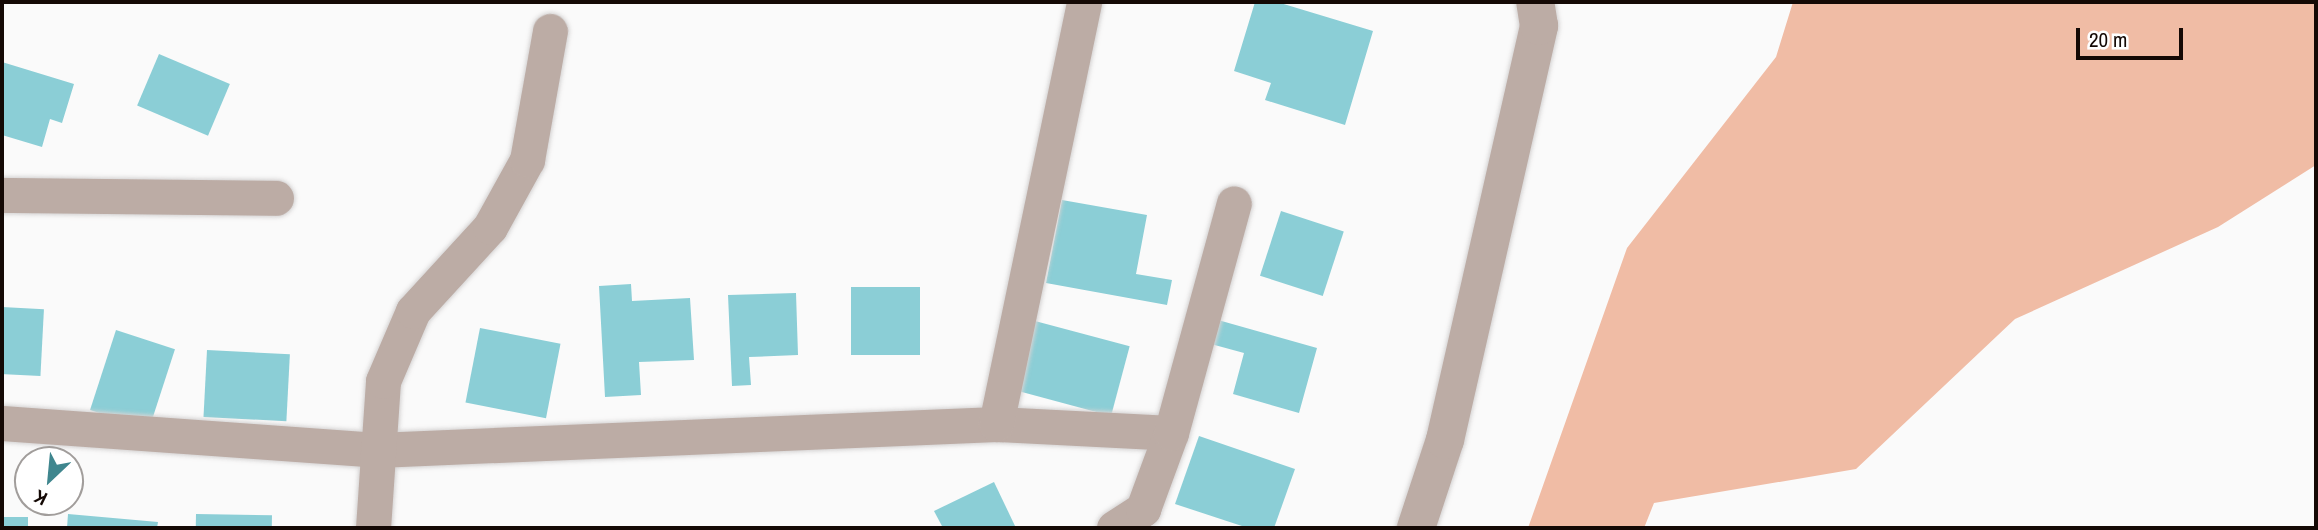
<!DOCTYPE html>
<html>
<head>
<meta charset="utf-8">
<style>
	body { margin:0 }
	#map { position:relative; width:2318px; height:530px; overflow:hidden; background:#fafafa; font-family:"Archivo Narrow",sans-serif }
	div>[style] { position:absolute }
	.forest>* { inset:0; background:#f0bca5 }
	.building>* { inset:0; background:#8bced6; transform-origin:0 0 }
	.roads { filter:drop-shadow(0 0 2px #d5d3d3) drop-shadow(0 0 2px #d5d3d3) }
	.minor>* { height:35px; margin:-17.5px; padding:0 17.5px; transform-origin:17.5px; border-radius:17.5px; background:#bcaca5 }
	.tertiary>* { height:38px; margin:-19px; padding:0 19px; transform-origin:19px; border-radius:19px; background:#bcaca5 }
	span { translate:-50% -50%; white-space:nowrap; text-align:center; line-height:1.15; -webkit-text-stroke:7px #fff; paint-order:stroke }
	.frame { position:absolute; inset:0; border:4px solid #140905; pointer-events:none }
	.north { position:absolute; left:14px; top:446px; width:70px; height:70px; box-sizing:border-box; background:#fff; border:2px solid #a19d9b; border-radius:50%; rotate:206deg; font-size:19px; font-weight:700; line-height:28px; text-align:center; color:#140905 }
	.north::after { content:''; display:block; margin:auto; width:24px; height:32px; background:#3f868e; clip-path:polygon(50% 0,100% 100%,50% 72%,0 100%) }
	.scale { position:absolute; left:2076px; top:28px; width:107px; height:32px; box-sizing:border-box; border:4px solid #140905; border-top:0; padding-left:9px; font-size:21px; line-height:24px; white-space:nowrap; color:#140905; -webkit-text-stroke:5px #fff; paint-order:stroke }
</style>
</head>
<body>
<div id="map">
	<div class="forest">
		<div style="clip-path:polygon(1793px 2px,2316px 2px,2316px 165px,2218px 227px,2015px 319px,1856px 469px,1654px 503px,1644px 528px,1528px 528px,1627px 248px,1776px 57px)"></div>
	</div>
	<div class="building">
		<div style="clip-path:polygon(1255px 2px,1277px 2px,1373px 31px,1345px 125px,1265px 100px,1271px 83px,1234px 71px)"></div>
		<div style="left:159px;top:54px;width:77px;height:56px;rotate:23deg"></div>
		<div style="clip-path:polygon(2px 62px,74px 84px,62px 123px,50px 119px,42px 147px,2px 135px)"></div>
		<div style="clip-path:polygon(1062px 200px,1147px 215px,1136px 274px,1172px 280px,1167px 305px,1046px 283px)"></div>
		<div style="left:1281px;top:211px;width:66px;height:68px;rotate:18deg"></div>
		<div style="clip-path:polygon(631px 284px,632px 301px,690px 298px,694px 360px,639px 362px,641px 395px,605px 397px,599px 286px)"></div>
		<div style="left:851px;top:287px;width:69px;height:68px"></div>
		<div style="clip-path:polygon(796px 293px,798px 355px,749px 357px,751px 385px,732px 386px,728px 295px)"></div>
		<div style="left:2px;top:307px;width:42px;height:67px;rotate:3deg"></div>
		<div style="clip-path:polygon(1218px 320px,1317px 348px,1299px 413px,1233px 394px,1244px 353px,1211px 344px)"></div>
		<div style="left:1035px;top:321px;width:98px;height:72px;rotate:15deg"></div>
		<div style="left:480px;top:328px;width:82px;height:76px;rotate:11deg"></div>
		<div style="left:116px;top:330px;width:62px;height:84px;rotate:18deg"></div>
		<div style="left:207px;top:350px;width:83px;height:67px;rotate:3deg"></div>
		<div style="clip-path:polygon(1199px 436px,1295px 469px,1274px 528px,1248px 528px,1175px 504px)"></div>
		<div style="clip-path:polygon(994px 482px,1016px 528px,943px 528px,934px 511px)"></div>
		<div style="clip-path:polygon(68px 514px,158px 522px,157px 528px,67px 528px)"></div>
		<div style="left:196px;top:514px;width:76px;height:14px;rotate:1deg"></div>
		<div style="left:2px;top:517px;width:26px;height:11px"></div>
	</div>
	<div class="roads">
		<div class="minor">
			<div style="left:2px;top:195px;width:274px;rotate:0.6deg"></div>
			<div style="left:2px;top:423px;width:376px;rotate:4.1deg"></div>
			<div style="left:377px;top:450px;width:620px;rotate:-2.41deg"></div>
			<div style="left:996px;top:424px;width:175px;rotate:2.9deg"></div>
			<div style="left:996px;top:424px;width:431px;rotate:-78.2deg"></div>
			<div style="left:373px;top:528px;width:147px;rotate:-86.1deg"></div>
			<div style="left:383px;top:381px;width:76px;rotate:-66.8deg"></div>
			<div style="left:413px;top:311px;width:114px;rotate:-47.5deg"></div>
			<div style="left:490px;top:227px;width:77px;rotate:-61.1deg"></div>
			<div style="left:527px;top:160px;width:131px;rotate:-79.9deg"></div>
			<div style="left:1114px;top:528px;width:35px;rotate:-33deg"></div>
			<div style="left:1143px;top:509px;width:81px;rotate:-69.8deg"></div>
			<div style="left:1171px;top:433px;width:238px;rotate:-74.7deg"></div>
		</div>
		<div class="tertiary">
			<div style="left:1416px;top:528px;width:93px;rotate:-71.8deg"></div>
			<div style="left:1445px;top:440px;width:425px;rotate:-77.2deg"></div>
			<div style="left:1539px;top:26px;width:24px;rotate:-99deg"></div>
		</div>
	</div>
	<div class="frame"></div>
	<div class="north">K</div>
	<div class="scale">20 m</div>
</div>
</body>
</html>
